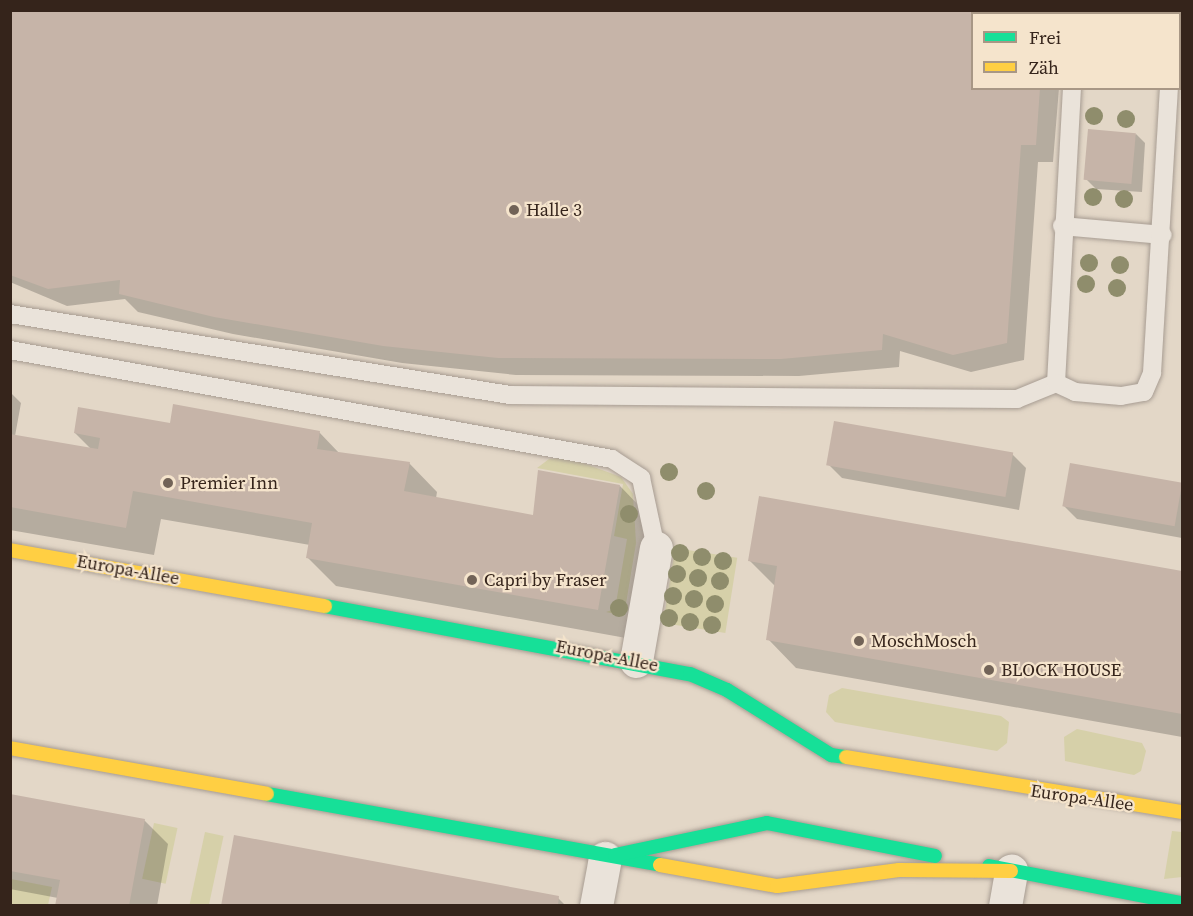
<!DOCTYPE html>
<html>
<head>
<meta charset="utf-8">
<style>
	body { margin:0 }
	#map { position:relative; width:1193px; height:916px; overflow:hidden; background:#e3d7c7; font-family:"Source Serif 4",serif }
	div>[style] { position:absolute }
	.green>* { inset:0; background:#d6d0a9; transform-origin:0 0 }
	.shadow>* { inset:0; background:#0003 }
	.building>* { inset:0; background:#c6b4a8; transform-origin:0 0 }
	.roads { filter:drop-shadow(0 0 2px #a79c92) drop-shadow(0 0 2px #a79c92) }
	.lane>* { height:18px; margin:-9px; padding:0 9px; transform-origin:9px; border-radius:9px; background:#eae3da }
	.street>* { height:33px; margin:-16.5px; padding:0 16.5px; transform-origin:16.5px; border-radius:16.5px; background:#eae3da }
	.fast>* { height:14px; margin:-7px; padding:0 7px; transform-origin:7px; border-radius:7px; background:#16e098 }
	.slow>* { height:14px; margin:-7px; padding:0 7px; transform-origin:7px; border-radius:7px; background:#ffcf43 }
	.trees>* { width:18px; height:18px; margin:-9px; border-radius:50%; background:#8f8d6c }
	.dots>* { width:16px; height:16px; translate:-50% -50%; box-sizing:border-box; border:3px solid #f5e4cc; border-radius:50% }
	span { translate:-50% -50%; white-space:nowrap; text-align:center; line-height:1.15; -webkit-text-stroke:4.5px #f5e4cc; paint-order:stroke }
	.poi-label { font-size:18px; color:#35241b }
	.left { translate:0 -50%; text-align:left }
	.street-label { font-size:18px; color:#35241b }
	.frame { position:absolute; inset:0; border:12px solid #35241b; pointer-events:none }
	.legend { position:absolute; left:971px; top:12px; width:210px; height:78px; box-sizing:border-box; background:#f5e4cc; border:2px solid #a89785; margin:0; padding:8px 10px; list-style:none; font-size:18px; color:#35241b }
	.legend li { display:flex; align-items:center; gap:12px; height:30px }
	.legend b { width:30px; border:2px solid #a89785 }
</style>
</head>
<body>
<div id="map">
	<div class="green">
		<div style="clip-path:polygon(567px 457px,621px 477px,633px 494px,636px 543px,624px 616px,606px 612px,615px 609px,627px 539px,614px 536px,623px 484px,537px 468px,549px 459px)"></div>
		<div style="left:675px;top:548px;width:63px;height:76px;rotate:9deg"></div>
		<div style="clip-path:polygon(842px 688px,1001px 716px,1009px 722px,1007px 743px,997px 751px,835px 722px,826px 712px,829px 695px)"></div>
		<div style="clip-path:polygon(1077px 729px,1142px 743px,1146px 751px,1141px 771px,1134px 775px,1065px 761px,1064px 737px)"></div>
		<div style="left:154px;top:823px;width:24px;height:57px;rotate:12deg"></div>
		<div style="clip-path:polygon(1172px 831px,1182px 832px,1182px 877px,1164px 879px)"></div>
		<div style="left:205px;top:832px;width:19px;height:74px;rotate:12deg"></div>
		<div style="clip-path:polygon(11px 879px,52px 887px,48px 905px,11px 905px)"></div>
	</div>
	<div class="shadow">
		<div style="clip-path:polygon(10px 10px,1064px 10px,972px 14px,972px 88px,1059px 88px,1053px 162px,1038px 162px,1024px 360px,971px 372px,900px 351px,899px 367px,799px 376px,516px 375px,402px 363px,233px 334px,138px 312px,125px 299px,67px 306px,10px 282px)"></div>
		<div style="clip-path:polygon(1099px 10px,1155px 10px,1099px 14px)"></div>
		<div style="clip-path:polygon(1136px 134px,1145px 143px,1142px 192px,1096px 189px,1086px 179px)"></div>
		<div style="clip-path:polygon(10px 392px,21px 403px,15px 436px,92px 450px,75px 433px,171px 425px,319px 432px,340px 454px,409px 463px,437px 492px,436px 498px,534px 516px,620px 486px,648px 515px,626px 638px,336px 586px,308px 558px,310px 545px,161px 519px,154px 555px,10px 530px)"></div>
		<div style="clip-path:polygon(1012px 454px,1026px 468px,1019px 510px,842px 478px,828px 464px)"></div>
		<div style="clip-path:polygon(1182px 485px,1182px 538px,1077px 519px,1063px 505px)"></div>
		<div style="clip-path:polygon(760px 498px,1182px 573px,1182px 737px,796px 668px,768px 639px,775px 586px,749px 560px)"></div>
		<div style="clip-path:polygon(10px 796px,144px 820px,168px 844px,157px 906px,57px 906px,58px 898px,10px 889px)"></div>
		<div style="clip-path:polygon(558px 898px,566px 906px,223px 906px)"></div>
	</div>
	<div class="building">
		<div style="clip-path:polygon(10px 10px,1046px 10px,972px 14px,972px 88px,1040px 88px,1036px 145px,1021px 145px,1007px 343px,953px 355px,883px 334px,882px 350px,781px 359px,498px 358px,383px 346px,214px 317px,119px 294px,120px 280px,48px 289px,10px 275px)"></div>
		<div style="clip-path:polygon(1097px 10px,1145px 10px,1097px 14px)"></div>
		<div style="left:1088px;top:129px;width:48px;height:51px;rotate:5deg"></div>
		<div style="clip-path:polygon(173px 404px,320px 431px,317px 449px,410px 462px,404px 491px,533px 515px,538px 470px,620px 485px,598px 610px,306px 558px,312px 523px,133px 491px,126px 528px,10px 507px,10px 434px,98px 449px,100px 438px,74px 433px,78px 407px,170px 423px)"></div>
		<div style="left:834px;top:421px;width:182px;height:45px;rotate:10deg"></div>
		<div style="left:1070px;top:463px;width:114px;height:44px;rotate:10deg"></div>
		<div style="clip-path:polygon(759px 496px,1182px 571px,1182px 714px,766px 640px,777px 566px,748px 561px)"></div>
		<div style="clip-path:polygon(10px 794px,145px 819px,129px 906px,55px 906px,60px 880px,10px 871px)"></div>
		<div style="clip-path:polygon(234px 835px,559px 896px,558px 906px,221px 906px)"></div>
	</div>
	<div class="roads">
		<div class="lane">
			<div style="left:1077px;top:14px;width:4px;rotate:-90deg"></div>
			<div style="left:1180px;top:59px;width:4px;rotate:-56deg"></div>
			<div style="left:1062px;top:226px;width:101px;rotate:5.1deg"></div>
			<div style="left:10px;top:314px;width:507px;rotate:9.2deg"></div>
			<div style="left:510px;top:395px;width:507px;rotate:0.45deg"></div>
			<div style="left:1017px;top:399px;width:42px;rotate:-22.3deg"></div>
			<div style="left:1056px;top:383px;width:295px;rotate:-86.9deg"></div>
			<div style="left:10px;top:350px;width:612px;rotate:10.26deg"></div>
			<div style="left:612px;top:459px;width:35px;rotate:33deg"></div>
			<div style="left:641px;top:478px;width:72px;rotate:77.9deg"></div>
			<div style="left:1056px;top:383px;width:21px;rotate:25deg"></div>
			<div style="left:1075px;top:392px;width:46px;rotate:5deg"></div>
			<div style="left:1121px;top:396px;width:23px;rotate:-10deg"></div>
			<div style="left:1144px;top:392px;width:21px;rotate:-67deg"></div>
			<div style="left:1152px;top:373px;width:286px;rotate:-86.6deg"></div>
		</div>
		<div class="street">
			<div style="left:636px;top:661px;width:115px;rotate:-80deg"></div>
			<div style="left:596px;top:906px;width:49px;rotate:-79.4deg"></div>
			<div style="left:1005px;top:906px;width:36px;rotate:-80deg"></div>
		</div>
		<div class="fast">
			<div style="left:325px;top:606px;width:371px;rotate:10.6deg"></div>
			<div style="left:690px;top:674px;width:40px;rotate:23.4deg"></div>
			<div style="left:727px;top:690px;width:123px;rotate:32deg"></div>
			<div style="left:831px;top:755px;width:15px;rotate:8deg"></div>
			<div style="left:267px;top:794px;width:399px;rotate:10.2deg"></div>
			<div style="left:615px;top:855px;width:155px;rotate:-11.9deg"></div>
			<div style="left:767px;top:823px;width:171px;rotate:11.1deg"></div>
			<div style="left:989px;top:866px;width:197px;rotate:10.9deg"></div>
		</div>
		<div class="slow">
			<div style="left:10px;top:550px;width:320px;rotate:10.1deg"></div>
			<div style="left:10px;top:748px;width:261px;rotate:10.1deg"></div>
			<div style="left:846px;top:757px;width:340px;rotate:9.3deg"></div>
			<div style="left:660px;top:865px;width:119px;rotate:10.2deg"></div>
			<div style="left:777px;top:886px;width:123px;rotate:-7.5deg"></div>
			<div style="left:899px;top:870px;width:112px;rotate:0.5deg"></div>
		</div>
	</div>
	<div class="trees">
		<div style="left:1094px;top:116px"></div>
		<div style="left:1126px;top:119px"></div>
		<div style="left:1093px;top:197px"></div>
		<div style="left:1124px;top:199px"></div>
		<div style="left:1089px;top:263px"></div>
		<div style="left:1120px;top:265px"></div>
		<div style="left:1086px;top:284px"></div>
		<div style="left:1117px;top:288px"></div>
		<div style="left:669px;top:472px"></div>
		<div style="left:706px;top:491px"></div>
		<div style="left:629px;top:514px"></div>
		<div style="left:680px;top:553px"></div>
		<div style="left:702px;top:557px"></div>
		<div style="left:723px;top:561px"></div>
		<div style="left:677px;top:574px"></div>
		<div style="left:698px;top:578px"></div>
		<div style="left:720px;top:581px"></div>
		<div style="left:673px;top:596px"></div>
		<div style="left:694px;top:599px"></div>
		<div style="left:715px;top:604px"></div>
		<div style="left:619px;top:608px"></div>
		<div style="left:669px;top:618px"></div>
		<div style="left:690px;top:622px"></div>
		<div style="left:712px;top:625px"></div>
	</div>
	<div class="dots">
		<div style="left:514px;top:210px;background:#726357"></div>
		<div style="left:168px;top:483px;background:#726357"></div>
		<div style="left:472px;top:580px;background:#726357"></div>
		<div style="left:859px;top:641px;background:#726357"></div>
		<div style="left:989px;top:670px;background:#726357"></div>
	</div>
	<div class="poi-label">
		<span class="left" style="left:526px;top:210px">Halle 3</span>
		<span class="left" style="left:180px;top:483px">Premier Inn</span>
		<span class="left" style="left:484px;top:580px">Capri by Fraser</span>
		<span class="left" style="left:871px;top:641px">MoschMosch</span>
		<span class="left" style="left:1001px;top:670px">BLOCK HOUSE</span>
	</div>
	<div class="street-label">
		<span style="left:128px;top:570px;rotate:10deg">Europa-Allee</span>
		<span style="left:607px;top:656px;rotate:11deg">Europa-Allee</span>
		<span style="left:1082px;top:798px;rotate:8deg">Europa-Allee</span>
	</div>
	<div class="frame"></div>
	<ul class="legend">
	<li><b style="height:8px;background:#16e098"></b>Frei</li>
	<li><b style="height:8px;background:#ffcf43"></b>Zäh</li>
	</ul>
</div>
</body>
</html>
